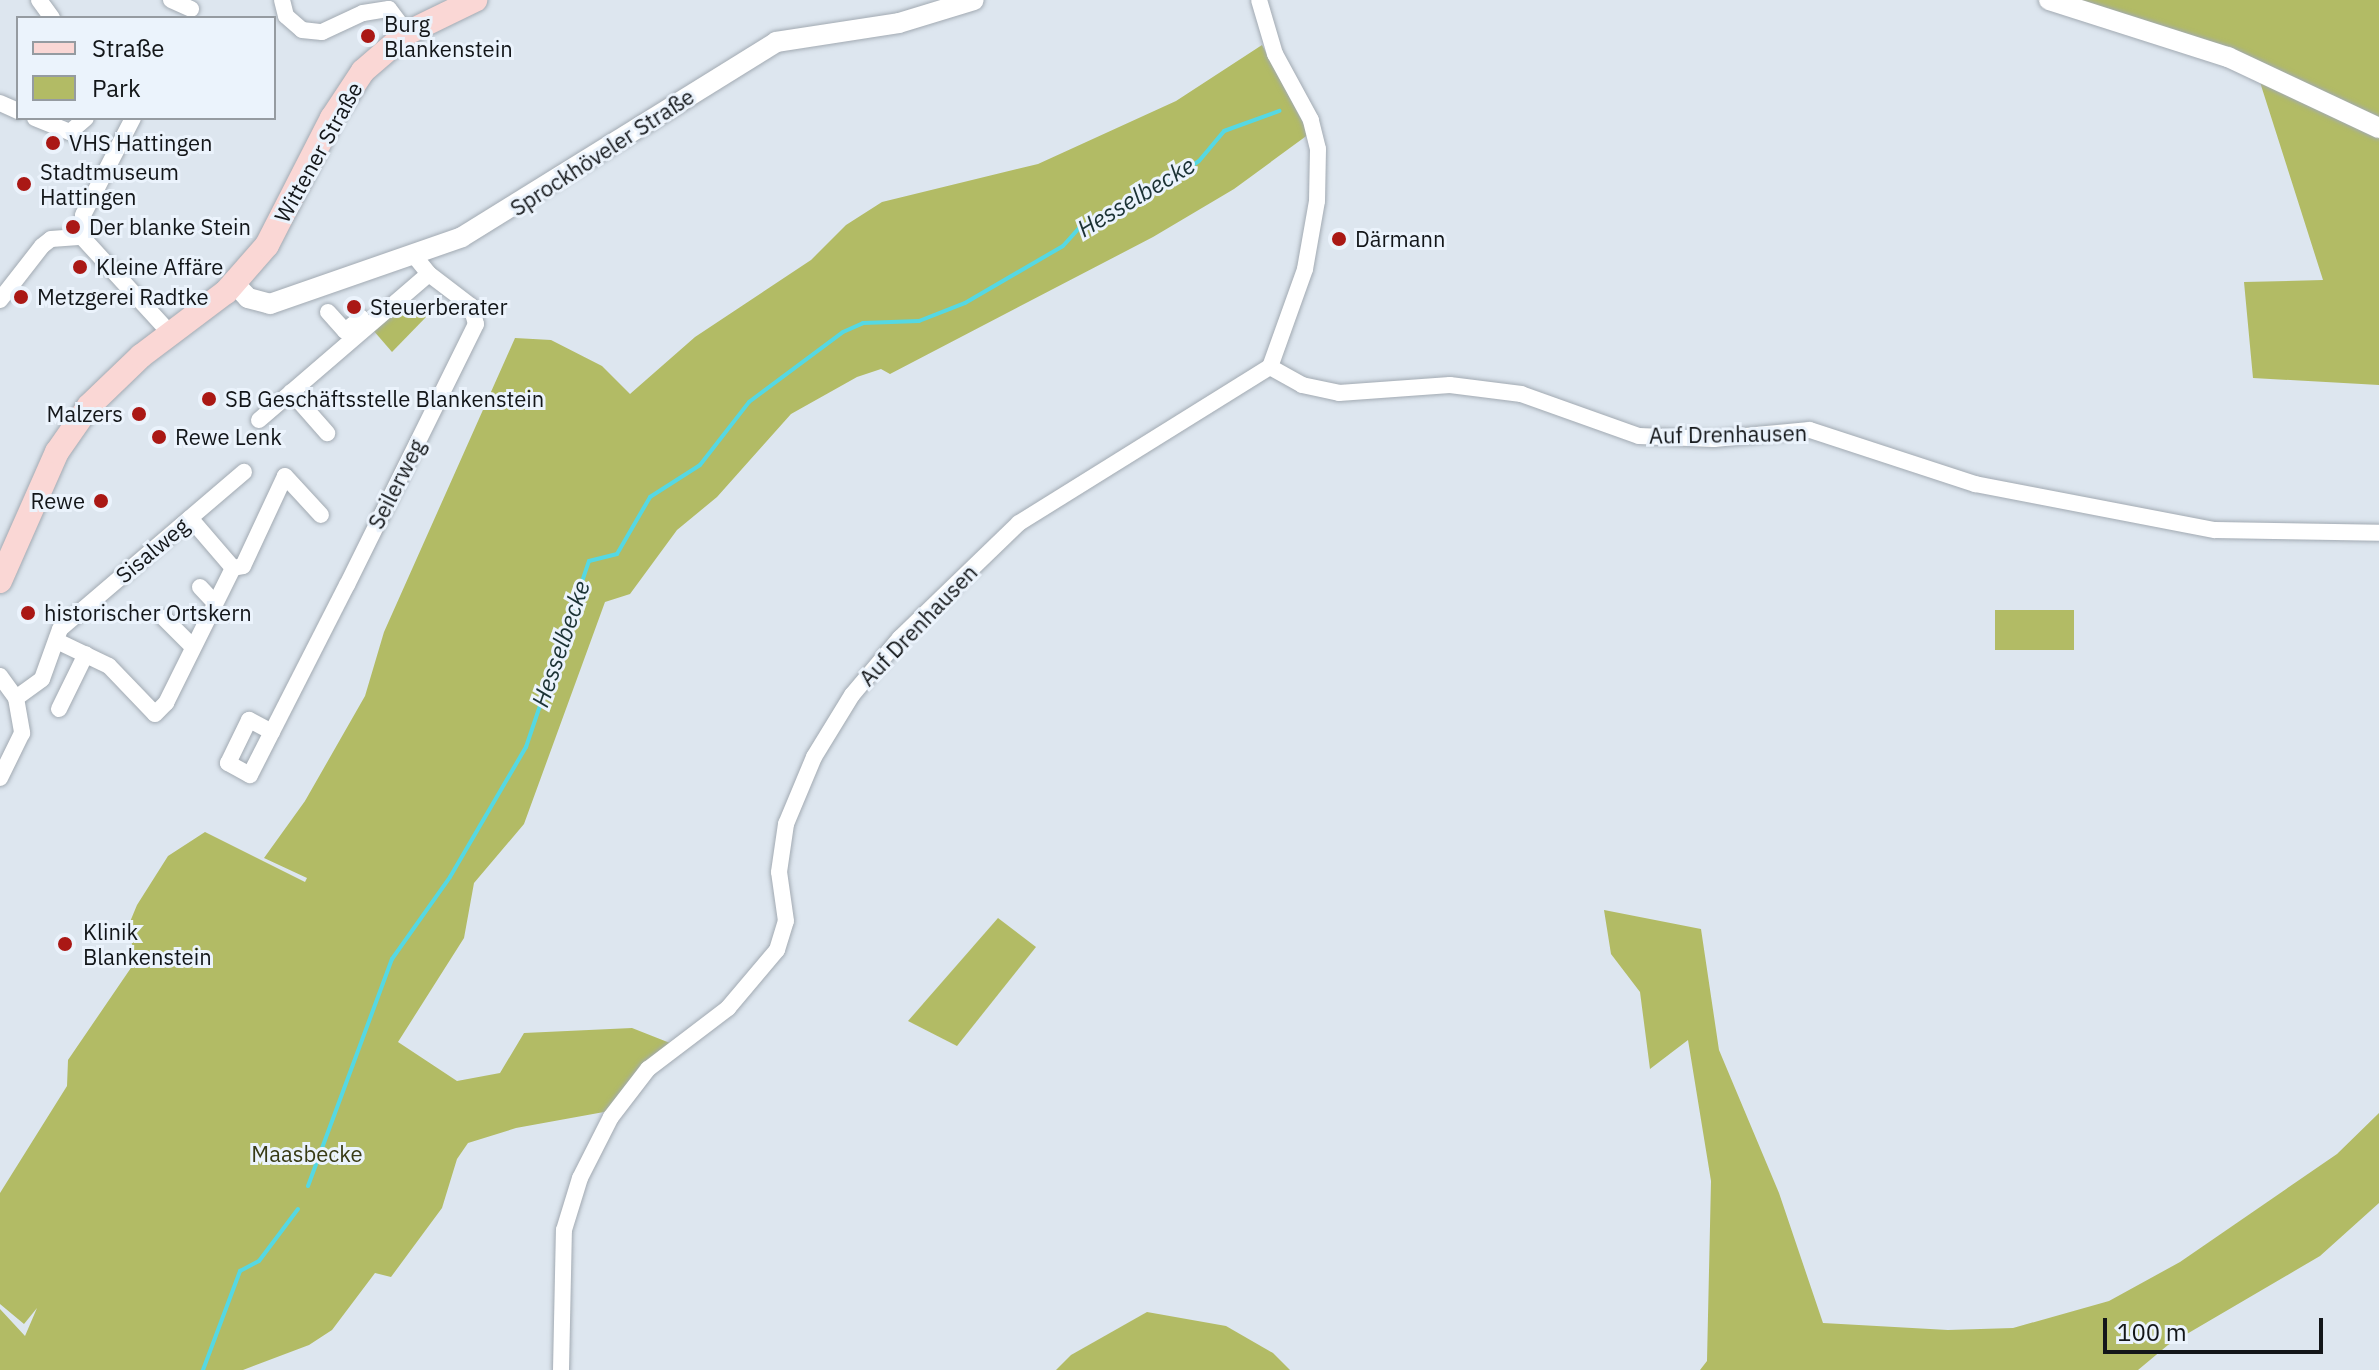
<!DOCTYPE html>
<html>
<head>
<meta charset="utf-8">
<style>
	body { margin:0 }
	#map { position:relative; width:2379px; height:1370px; overflow:hidden; background:#dde6ef; font-family:"IBM Plex Sans",sans-serif }
	div>[style] { position:absolute }
	.green>* { inset:0; background:#b2bb65; transform-origin:0 0 }
	.stream>* { height:4px; margin:-2px; padding:0 2px; transform-origin:2px; border-radius:2px; background:#55d8e3 }
	.roads { filter:drop-shadow(0 0 2px #a2aab2) drop-shadow(0 0 2px #a2aab2) }
	.minor>* { height:16px; margin:-8px; padding:0 8px; transform-origin:8px; border-radius:8px; background:#fff }
	.tertiary>* { height:20px; margin:-10px; padding:0 10px; transform-origin:10px; border-radius:10px; background:#fff }
	.secondary>* { height:24px; margin:-12px; padding:0 12px; transform-origin:12px; border-radius:12px; background:#fad7d5 }
	.dots>* { width:22px; height:22px; translate:-50% -50%; box-sizing:border-box; border:4px solid #ebf3fc; border-radius:50% }
	span { translate:-50% -50%; white-space:nowrap; text-align:center; line-height:1.15; -webkit-text-stroke:6px #ebf3fc; paint-order:stroke }
	.poi-label { font-size:22px; color:#131619 }
	.left { translate:0 -50%; text-align:left }
	.right { translate:-100% -50%; text-align:right }
	.street-label { font-size:22px; color:#131619 }
	.park-label { font-size:22px; color:#383b15 }
	.water-label { font-size:24px; color:#1b3234; font-style:italic }
	.legend { position:absolute; left:16px; top:16px; width:260px; height:104px; box-sizing:border-box; background:#ebf3fc; border:2px solid #959ba1; margin:0; padding:10px 14px; list-style:none; font-size:24px; color:#131619 }
	.legend li { display:flex; align-items:center; gap:16px; height:40px }
	.legend b { width:40px; border:2px solid #959ba1 }
	.scale { position:absolute; left:2103px; top:1318px; width:220px; height:36px; box-sizing:border-box; border:4px solid #131619; border-top:0; padding-left:10px; font-size:24px; line-height:28px; white-space:nowrap; color:#131619; -webkit-text-stroke:6px #ebf3fc; paint-order:stroke }
</style>
</head>
<body>
<div id="map">
	<div class="green">
		<div style="clip-path:polygon(2070px 0,2379px 0,2379px 119px)"></div>
		<div style="clip-path:polygon(1262px 45px,1309px 134px,1234px 189px,1153px 237px,890px 374px,881px 369px,857px 377px,791px 414px,717px 497px,677px 530px,630px 594px,605px 602px,524px 824px,474px 883px,464px 938px,398px 1042px,457px 1081px,500px 1073px,524px 1033px,632px 1028px,670px 1043px,618px 1102px,604px 1112px,516px 1128px,468px 1143px,457px 1159px,442px 1208px,391px 1277px,375px 1273px,332px 1330px,309px 1345px,243px 1370px,0 1370px,0 1309px,25px 1336px,37px 1308px,24px 1324px,0 1304px,0 1193px,67px 1086px,68px 1060px,137px 959px,127px 929px,137px 905px,168px 856px,205px 832px,305px 882px,307px 878px,264px 858px,305px 801px,365px 696px,384px 632px,515px 338px,551px 340px,602px 366px,630px 394px,695px 337px,811px 260px,846px 225px,882px 202px,1038px 164px,1176px 101px)"></div>
		<div style="clip-path:polygon(2259px 79px,2379px 138px,2379px 385px,2253px 378px,2244px 282px,2323px 280px)"></div>
		<div style="clip-path:polygon(413px 302px,428px 315px,392px 352px,373px 330px,405px 303px)"></div>
		<div style="left:1995px;top:610px;width:79px;height:40px"></div>
		<div style="clip-path:polygon(1604px 910px,1701px 929px,1719px 1050px,1779px 1193px,1823px 1323px,1948px 1330px,2013px 1328px,2109px 1301px,2180px 1262px,2337px 1154px,2379px 1113px,2379px 1203px,2320px 1256px,2168px 1345px,2138px 1370px,1700px 1370px,1707px 1361px,1711px 1181px,1688px 1040px,1650px 1069px,1640px 992px,1611px 954px)"></div>
		<div style="clip-path:polygon(998px 918px,1036px 947px,957px 1046px,908px 1021px)"></div>
		<div style="clip-path:polygon(1147px 1312px,1226px 1326px,1273px 1353px,1290px 1370px,1056px 1370px,1071px 1355px)"></div>
	</div>
	<div class="stream">
		<div style="left:308px;top:1186px;width:242px;rotate:-69.7deg"></div>
		<div style="left:392px;top:959px;width:100px;rotate:-54.7deg"></div>
		<div style="left:450px;top:877px;width:151px;rotate:-59.7deg"></div>
		<div style="left:526px;top:747px;width:196px;rotate:-71.3deg"></div>
		<div style="left:589px;top:561px;width:29px;rotate:-14deg"></div>
		<div style="left:617px;top:554px;width:66px;rotate:-59.9deg"></div>
		<div style="left:650px;top:497px;width:59px;rotate:-32.6deg"></div>
		<div style="left:700px;top:465px;width:80px;rotate:-52.1deg"></div>
		<div style="left:749px;top:402px;width:117px;rotate:-36.7deg"></div>
		<div style="left:843px;top:332px;width:22px;rotate:-24deg"></div>
		<div style="left:863px;top:323px;width:56px;rotate:-2deg"></div>
		<div style="left:919px;top:321px;width:49px;rotate:-21.4deg"></div>
		<div style="left:965px;top:303px;width:113px;rotate:-30.2deg"></div>
		<div style="left:1063px;top:246px;width:24px;rotate:-48deg"></div>
		<div style="left:1079px;top:228px;width:87px;rotate:-26.6deg"></div>
		<div style="left:1157px;top:189px;width:50px;rotate:-33.7deg"></div>
		<div style="left:1199px;top:161px;width:39px;rotate:-50deg"></div>
		<div style="left:1224px;top:131px;width:59px;rotate:-20deg"></div>
		<div style="left:203px;top:1370px;width:106px;rotate:-69.5deg"></div>
		<div style="left:240px;top:1271px;width:21px;rotate:-28deg"></div>
		<div style="left:259px;top:1261px;width:65px;rotate:-53.1deg"></div>
	</div>
	<div class="roads">
		<div class="minor">
			<div style="left:39px;top:0;width:22px;rotate:54deg"></div>
			<div style="left:171px;top:0;width:22px;rotate:24deg"></div>
			<div style="left:282px;top:0;width:16px;rotate:76deg"></div>
			<div style="left:286px;top:16px;width:21px;rotate:41deg"></div>
			<div style="left:302px;top:30px;width:20px;rotate:6deg"></div>
			<div style="left:322px;top:32px;width:45px;rotate:-24.9deg"></div>
			<div style="left:363px;top:13px;width:26px;rotate:-9deg"></div>
			<div style="left:389px;top:9px;width:30px;rotate:53deg"></div>
			<div style="left:0;top:103px;width:20px;rotate:24deg"></div>
			<div style="left:35px;top:118px;width:38px;rotate:22deg"></div>
			<div style="left:70px;top:132px;width:21px;rotate:-41deg"></div>
			<div style="left:82px;top:237px;width:132px;rotate:47.5deg"></div>
			<div style="left:82px;top:237px;width:22px;rotate:-87deg"></div>
			<div style="left:83px;top:215px;width:109px;rotate:-62.7deg"></div>
			<div style="left:0;top:300px;width:68px;rotate:-52.1deg"></div>
			<div style="left:42px;top:246px;width:11px;rotate:-38deg"></div>
			<div style="left:51px;top:239px;width:31px;rotate:-4deg"></div>
			<div style="left:328px;top:312px;width:25px;rotate:48deg"></div>
			<div style="left:345px;top:331px;width:21px;rotate:-39deg"></div>
			<div style="left:1270px;top:367px;width:37px;rotate:29deg"></div>
			<div style="left:1302px;top:385px;width:38px;rotate:12deg"></div>
			<div style="left:1339px;top:393px;width:111px;rotate:-4.1deg"></div>
			<div style="left:1450px;top:385px;width:72px;rotate:7.2deg"></div>
			<div style="left:1521px;top:394px;width:125px;rotate:19.6deg"></div>
			<div style="left:1639px;top:436px;width:75px;rotate:2.3deg"></div>
			<div style="left:1714px;top:439px;width:96px;rotate:-5.4deg"></div>
			<div style="left:1810px;top:430px;width:174px;rotate:18.1deg"></div>
			<div style="left:1975px;top:484px;width:244px;rotate:10.9deg"></div>
			<div style="left:2215px;top:530px;width:164px;rotate:1deg"></div>
			<div style="left:291px;top:392px;width:55px;rotate:48.7deg"></div>
			<div style="left:259px;top:420px;width:224px;rotate:-40.7deg"></div>
			<div style="left:190px;top:518px;width:66px;rotate:49.3deg"></div>
			<div style="left:200px;top:587px;width:22px;rotate:47deg"></div>
			<div style="left:164px;top:618px;width:41px;rotate:45deg"></div>
			<div style="left:59px;top:642px;width:55px;rotate:25.6deg"></div>
			<div style="left:109px;top:666px;width:66px;rotate:46.2deg"></div>
			<div style="left:155px;top:714px;width:16px;rotate:-45deg"></div>
			<div style="left:166px;top:703px;width:151px;rotate:-63.6deg"></div>
			<div style="left:233px;top:568px;width:10px;rotate:-11deg"></div>
			<div style="left:243px;top:566px;width:99px;rotate:-65deg"></div>
			<div style="left:285px;top:476px;width:53px;rotate:47.3deg"></div>
			<div style="left:0;top:676px;width:27px;rotate:54deg"></div>
			<div style="left:16px;top:698px;width:36px;rotate:80deg"></div>
			<div style="left:22px;top:733px;width:50px;rotate:116.1deg"></div>
			<div style="left:16px;top:698px;width:32px;rotate:-36deg"></div>
			<div style="left:42px;top:679px;width:53px;rotate:-70.2deg"></div>
			<div style="left:60px;top:629px;width:242px;rotate:-40.5deg"></div>
			<div style="left:59px;top:709px;width:61px;rotate:-63.9deg"></div>
			<div style="left:272px;top:732px;width:26px;rotate:-152deg"></div>
			<div style="left:249px;top:720px;width:48px;rotate:116deg"></div>
			<div style="left:228px;top:763px;width:25px;rotate:29deg"></div>
			<div style="left:250px;top:775px;width:213px;rotate:-63deg"></div>
			<div style="left:347px;top:585px;width:291px;rotate:-63.7deg"></div>
			<div style="left:476px;top:324px;width:19px;rotate:-106deg"></div>
			<div style="left:471px;top:306px;width:53px;rotate:-142.7deg"></div>
			<div style="left:429px;top:274px;width:26px;rotate:-129deg"></div>
			<div style="left:561px;top:1370px;width:140px;rotate:-88.8deg"></div>
			<div style="left:564px;top:1230px;width:54px;rotate:-72.9deg"></div>
			<div style="left:580px;top:1178px;width:68px;rotate:-63.1deg"></div>
			<div style="left:611px;top:1117px;width:61px;rotate:-52.4deg"></div>
			<div style="left:648px;top:1069px;width:101px;rotate:-37.3deg"></div>
			<div style="left:728px;top:1008px;width:76px;rotate:-49.8deg"></div>
			<div style="left:777px;top:950px;width:30px;rotate:-73deg"></div>
			<div style="left:786px;top:921px;width:49px;rotate:-98.1deg"></div>
			<div style="left:779px;top:872px;width:49px;rotate:-81.7deg"></div>
			<div style="left:786px;top:824px;width:73px;rotate:-67.3deg"></div>
			<div style="left:814px;top:757px;width:73px;rotate:-58.5deg"></div>
			<div style="left:852px;top:695px;width:75px;rotate:-49.9deg"></div>
			<div style="left:900px;top:638px;width:165px;rotate:-44deg"></div>
			<div style="left:1019px;top:523px;width:296px;rotate:-31.9deg"></div>
			<div style="left:1270px;top:367px;width:104px;rotate:-70.3deg"></div>
			<div style="left:1305px;top:269px;width:69px;rotate:-80deg"></div>
			<div style="left:1317px;top:201px;width:52px;rotate:-88.9deg"></div>
			<div style="left:1318px;top:149px;width:30px;rotate:-104deg"></div>
			<div style="left:1311px;top:120px;width:75px;rotate:-118.6deg"></div>
			<div style="left:1275px;top:54px;width:56px;rotate:-106.5deg"></div>
		</div>
		<div class="tertiary">
			<div style="left:2049px;top:0;width:188px;rotate:17.7deg"></div>
			<div style="left:2228px;top:57px;width:167px;rotate:25.2deg"></div>
			<div style="left:235px;top:284px;width:19px;rotate:47deg"></div>
			<div style="left:248px;top:298px;width:23px;rotate:15deg"></div>
			<div style="left:270px;top:304px;width:203px;rotate:-19.2deg"></div>
			<div style="left:462px;top:237px;width:370px;rotate:-31.8deg"></div>
			<div style="left:776px;top:42px;width:124px;rotate:-8.8deg"></div>
			<div style="left:899px;top:23px;width:78px;rotate:-17deg"></div>
		</div>
		<div class="secondary">
			<div style="left:0;top:581px;width:141px;rotate:-66.2deg"></div>
			<div style="left:57px;top:452px;width:56px;rotate:-55.2deg"></div>
			<div style="left:89px;top:406px;width:72px;rotate:-43.9deg"></div>
			<div style="left:141px;top:356px;width:106px;rotate:-37deg"></div>
			<div style="left:226px;top:292px;width:62px;rotate:-48.9deg"></div>
			<div style="left:267px;top:245px;width:143px;rotate:-62.9deg"></div>
			<div style="left:332px;top:118px;width:56px;rotate:-56.6deg"></div>
			<div style="left:363px;top:71px;width:58px;rotate:-40.8deg"></div>
			<div style="left:407px;top:33px;width:76px;rotate:-25.9deg"></div>
		</div>
	</div>
	<div class="dots">
		<div style="left:368px;top:36px;background:#aa1815"></div>
		<div style="left:53px;top:143px;background:#aa1815"></div>
		<div style="left:24px;top:184px;background:#aa1815"></div>
		<div style="left:73px;top:227px;background:#aa1815"></div>
		<div style="left:1339px;top:239px;background:#aa1815"></div>
		<div style="left:80px;top:267px;background:#aa1815"></div>
		<div style="left:21px;top:297px;background:#aa1815"></div>
		<div style="left:354px;top:307px;background:#aa1815"></div>
		<div style="left:209px;top:399px;background:#aa1815"></div>
		<div style="left:139px;top:414px;background:#aa1815"></div>
		<div style="left:159px;top:437px;background:#aa1815"></div>
		<div style="left:101px;top:501px;background:#aa1815"></div>
		<div style="left:28px;top:613px;background:#aa1815"></div>
		<div style="left:65px;top:944px;background:#aa1815"></div>
	</div>
	<div class="poi-label">
		<span class="left" style="left:384px;top:36px">Burg<br>Blankenstein</span>
		<span class="left" style="left:69px;top:143px">VHS Hattingen</span>
		<span class="left" style="left:40px;top:184px">Stadtmuseum<br>Hattingen</span>
		<span class="left" style="left:89px;top:227px">Der blanke Stein</span>
		<span class="left" style="left:1355px;top:239px">Därmann</span>
		<span class="left" style="left:96px;top:267px">Kleine Affäre</span>
		<span class="left" style="left:37px;top:297px">Metzgerei Radtke</span>
		<span class="left" style="left:370px;top:307px">Steuerberater</span>
		<span class="left" style="left:225px;top:399px">SB Geschäftsstelle Blankenstein</span>
		<span class="right" style="left:123px;top:414px">Malzers</span>
		<span class="left" style="left:175px;top:437px">Rewe Lenk</span>
		<span class="right" style="left:85px;top:501px">Rewe</span>
		<span class="left" style="left:44px;top:613px">historischer Ortskern</span>
		<span class="left" style="left:83px;top:944px">Klinik<br>Blankenstein</span>
	</div>
	<div class="street-label">
		<span style="left:318px;top:152px;rotate:-61deg">Wittener Straße</span>
		<span style="left:602px;top:152px;rotate:-33deg">Sprockhöveler Straße</span>
		<span style="left:1728px;top:434px;rotate:-1deg">Auf Drenhausen</span>
		<span style="left:396px;top:484px;rotate:-63deg">Seilerweg</span>
		<span style="left:152px;top:550px;rotate:-40deg">Sisalweg</span>
		<span style="left:918px;top:625px;rotate:-46deg">Auf Drenhausen</span>
	</div>
	<div class="park-label">
		<span style="left:307px;top:1154px">Maasbecke</span>
	</div>
	<div class="water-label">
		<span style="left:1136px;top:197px;rotate:-31deg">Hesselbecke</span>
		<span style="left:561px;top:644px;rotate:-71deg">Hesselbecke</span>
	</div>
	<ul class="legend">
	<li><b style="height:10px;background:#fad7d5"></b>Straße</li>
	<li><b style="height:22px;background:#b2bb65"></b>Park</li>
	</ul>
	<div class="scale">100 m</div>
</div>
</body>
</html>
